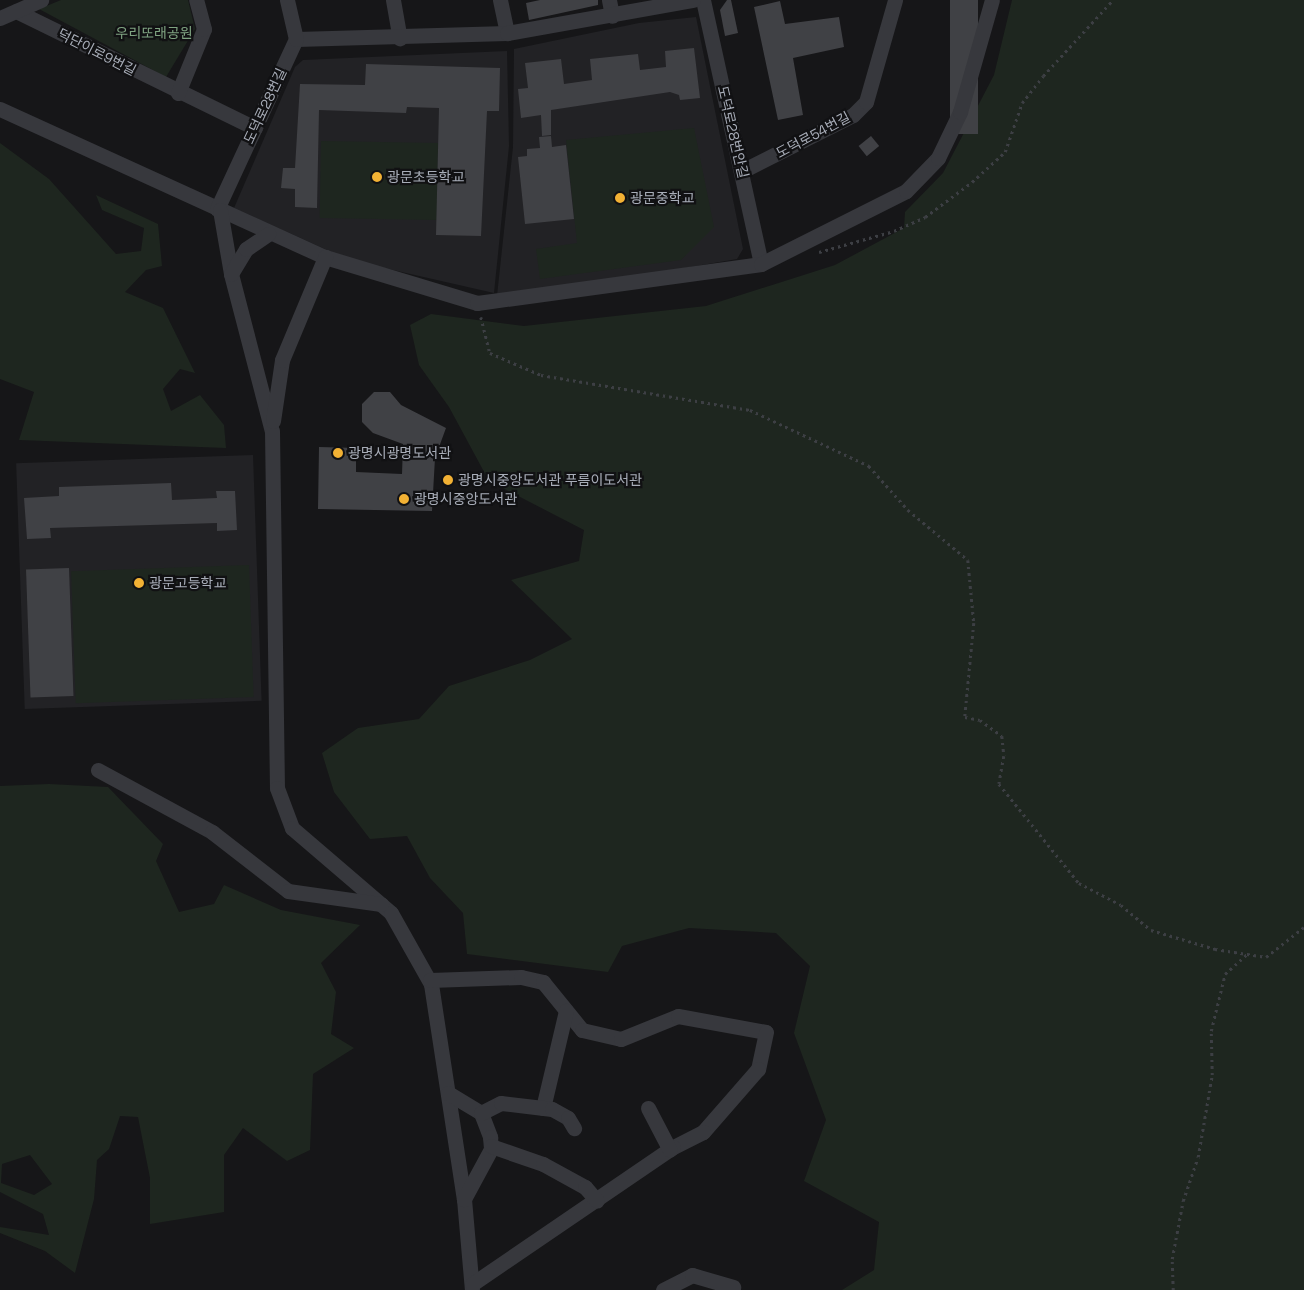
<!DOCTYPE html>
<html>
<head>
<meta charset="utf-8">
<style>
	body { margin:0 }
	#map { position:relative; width:1304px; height:1290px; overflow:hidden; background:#161618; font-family:"Space Grotesk","Noto Sans KR",sans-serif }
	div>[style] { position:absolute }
	.built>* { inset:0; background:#222225; transform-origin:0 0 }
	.green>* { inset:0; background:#1e261f; transform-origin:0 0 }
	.building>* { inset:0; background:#404145; transform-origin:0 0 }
	.path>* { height:2.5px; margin-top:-1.25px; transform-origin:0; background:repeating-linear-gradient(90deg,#3d3f44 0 2.5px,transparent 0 6.5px) }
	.minor>* { height:15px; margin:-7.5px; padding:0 7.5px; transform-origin:7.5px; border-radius:7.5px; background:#37383d }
	.dots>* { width:14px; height:14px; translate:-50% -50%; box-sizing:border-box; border:2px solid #111113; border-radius:50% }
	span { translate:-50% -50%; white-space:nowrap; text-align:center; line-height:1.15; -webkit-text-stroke:4.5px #111113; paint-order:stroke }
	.park-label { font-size:14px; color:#7fa381 }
	.street-label { font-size:14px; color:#a8adb8 }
	.poi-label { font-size:14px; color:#a8adb8 }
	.left { translate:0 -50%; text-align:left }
</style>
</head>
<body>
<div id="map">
	<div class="built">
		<div style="clip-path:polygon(696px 17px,743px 249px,737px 259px,527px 295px,497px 296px,513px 147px,514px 49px,639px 23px)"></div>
		<div style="clip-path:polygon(507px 51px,509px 146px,494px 293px,349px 260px,234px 208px,295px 67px,303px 60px)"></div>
		<div style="left:253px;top:455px;width:246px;height:237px;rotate:88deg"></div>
	</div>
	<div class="green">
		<div style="clip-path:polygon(61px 0,188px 0,195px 29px,166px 77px,39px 9px)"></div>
		<div style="clip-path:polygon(1012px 0,1304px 0,1304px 1290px,842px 1290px,874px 1270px,879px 1222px,804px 1181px,826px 1120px,794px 1033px,810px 966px,776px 933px,689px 928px,622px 946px,608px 972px,467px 954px,463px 913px,430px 878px,407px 836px,370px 839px,334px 792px,322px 753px,358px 728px,419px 719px,449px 686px,530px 660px,572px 639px,511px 580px,579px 561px,584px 530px,489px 481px,449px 407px,419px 365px,410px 325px,431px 314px,524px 326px,706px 306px,835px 265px,904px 228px,905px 212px,943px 173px,994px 75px)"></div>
		<div style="clip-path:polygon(694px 128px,714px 227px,681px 260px,540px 279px,536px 249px,577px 243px,566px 140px)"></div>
		<div style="left:321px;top:141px;width:117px;height:77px;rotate:1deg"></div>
		<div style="clip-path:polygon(0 143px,49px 179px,116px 254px,141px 251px,144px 228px,102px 210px,96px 195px,158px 224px,162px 266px,146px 270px,125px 292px,163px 308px,195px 373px,180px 369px,163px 389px,171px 411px,200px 395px,224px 425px,226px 448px,19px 440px,34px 392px,0 379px)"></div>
		<div style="left:249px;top:565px;width:132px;height:178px;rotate:88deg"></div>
		<div style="clip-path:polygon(evenodd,49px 784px,108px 787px,163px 844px,156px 861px,179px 912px,214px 904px,224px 885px,281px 910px,360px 925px,321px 963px,336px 992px,331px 1034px,354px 1048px,313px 1074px,310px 1150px,287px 1161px,243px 1128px,224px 1155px,224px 1212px,150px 1224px,150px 1178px,138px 1117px,120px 1116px,109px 1149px,97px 1160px,94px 1199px,75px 1273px,45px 1251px,0 1233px,0 1227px,49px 1235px,43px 1214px,0 1192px,0 786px,49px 784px,30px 1155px,52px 1184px,34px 1195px,1px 1183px,2px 1164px,30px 1155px)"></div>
	</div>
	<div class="building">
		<div style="clip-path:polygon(540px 0,598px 0,598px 5px,529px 20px,526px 3px)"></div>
		<div style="clip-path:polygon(727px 0,731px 0,738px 33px,725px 36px,720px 10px)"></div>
		<div style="left:950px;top:0;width:28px;height:134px"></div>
		<div style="clip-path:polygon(780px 1px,785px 24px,839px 17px,844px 47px,793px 58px,803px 115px,778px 120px,754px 7px)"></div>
		<div style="clip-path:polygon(694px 48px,700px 98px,680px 100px,679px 95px,670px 92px,551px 110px,551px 135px,542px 136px,541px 115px,521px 118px,518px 89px,528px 88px,525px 63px,561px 59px,564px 84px,592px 80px,590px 59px,638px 54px,640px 70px,666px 67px,665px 51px)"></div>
		<div style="clip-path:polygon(366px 64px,500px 68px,499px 111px,487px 111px,481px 236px,436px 235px,439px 108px,407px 107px,406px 113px,319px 110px,317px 208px,295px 207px,295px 189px,281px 188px,283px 168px,295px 168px,300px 84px,365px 85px)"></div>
		<div style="clip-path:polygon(551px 136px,552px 147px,566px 145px,574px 219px,525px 224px,518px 157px,527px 156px,527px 149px,540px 148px,539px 137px)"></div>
		<div style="left:871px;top:136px;width:13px;height:16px;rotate:51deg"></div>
		<div style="clip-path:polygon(374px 392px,390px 392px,401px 405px,446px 428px,435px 458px,432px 511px,318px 509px,319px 447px,356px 448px,356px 472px,402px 474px,403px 444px,373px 433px,362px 422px,362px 404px)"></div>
		<div style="clip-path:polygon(171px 483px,172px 500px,217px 498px,216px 491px,235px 491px,237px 530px,217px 531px,217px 523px,50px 528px,51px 538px,27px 539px,24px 498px,59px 496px,59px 487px)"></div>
		<div style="left:69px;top:568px;width:128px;height:43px;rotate:88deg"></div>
	</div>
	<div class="path">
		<div style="left:819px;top:252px;width:78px;rotate:-15.6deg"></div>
		<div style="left:894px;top:231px;width:34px;rotate:-24deg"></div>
		<div style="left:925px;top:217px;width:59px;rotate:-36.7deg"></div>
		<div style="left:972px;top:182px;width:45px;rotate:-42.3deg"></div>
		<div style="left:1005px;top:152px;width:52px;rotate:-70.9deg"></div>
		<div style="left:1022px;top:103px;width:34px;rotate:-52deg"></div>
		<div style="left:1043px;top:76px;width:103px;rotate:-47.4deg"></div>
		<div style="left:481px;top:317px;width:37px;rotate:76deg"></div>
		<div style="left:490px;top:353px;width:56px;rotate:23.3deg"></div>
		<div style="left:541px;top:375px;width:212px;rotate:9.5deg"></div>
		<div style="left:750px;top:410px;width:132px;rotate:25.2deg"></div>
		<div style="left:869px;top:466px;width:59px;rotate:48.4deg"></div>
		<div style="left:908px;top:510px;width:78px;rotate:39.8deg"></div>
		<div style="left:968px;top:560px;width:63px;rotate:84.6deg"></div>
		<div style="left:974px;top:623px;width:94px;rotate:95.5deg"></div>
		<div style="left:965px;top:717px;width:15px;rotate:11deg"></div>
		<div style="left:980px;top:720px;width:27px;rotate:36deg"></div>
		<div style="left:1002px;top:736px;width:20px;rotate:84deg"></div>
		<div style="left:1004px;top:756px;width:28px;rotate:100deg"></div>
		<div style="left:999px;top:784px;width:127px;rotate:51.1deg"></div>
		<div style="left:1079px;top:883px;width:47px;rotate:27.6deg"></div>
		<div style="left:1121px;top:905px;width:39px;rotate:40deg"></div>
		<div style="left:1151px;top:930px;width:67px;rotate:16.5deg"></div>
		<div style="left:1215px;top:949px;width:52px;rotate:8.9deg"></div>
		<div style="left:1266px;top:957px;width:48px;rotate:-38.3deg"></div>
		<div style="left:1173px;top:1290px;width:31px;rotate:-92deg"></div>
		<div style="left:1172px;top:1259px;width:59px;rotate:-79.3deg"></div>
		<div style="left:1183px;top:1201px;width:46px;rotate:-71.2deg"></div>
		<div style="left:1198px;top:1157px;width:83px;rotate:-80.3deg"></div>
		<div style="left:1212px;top:1075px;width:44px;rotate:-91.3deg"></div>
		<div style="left:1211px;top:1031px;width:59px;rotate:-76.2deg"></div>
		<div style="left:1225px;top:974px;width:31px;rotate:-42deg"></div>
	</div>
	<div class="minor">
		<div style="left:393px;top:0;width:39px;rotate:80deg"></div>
		<div style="left:500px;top:0;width:34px;rotate:78deg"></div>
		<div style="left:609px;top:0;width:16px;rotate:79deg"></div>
		<div style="left:703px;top:0;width:270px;rotate:77.6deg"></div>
		<div style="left:16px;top:11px;width:266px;rotate:26.1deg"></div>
		<div style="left:0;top:18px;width:45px;rotate:-23.7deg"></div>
		<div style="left:296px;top:39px;width:211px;rotate:-1.6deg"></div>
		<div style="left:507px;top:33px;width:189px;rotate:-10.1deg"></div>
		<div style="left:178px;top:93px;width:69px;rotate:-67.9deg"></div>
		<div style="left:204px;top:29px;width:30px;rotate:-105deg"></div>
		<div style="left:0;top:109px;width:357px;rotate:24.5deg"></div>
		<div style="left:325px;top:257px;width:159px;rotate:16.8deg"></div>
		<div style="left:477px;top:303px;width:287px;rotate:-7.8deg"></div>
		<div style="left:761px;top:264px;width:162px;rotate:-26.7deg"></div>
		<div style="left:906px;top:191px;width:46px;rotate:-45.9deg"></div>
		<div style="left:938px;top:158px;width:51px;rotate:-64.4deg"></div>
		<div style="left:960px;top:112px;width:116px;rotate:-74.1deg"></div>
		<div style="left:742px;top:171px;width:124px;rotate:-26.8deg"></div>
		<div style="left:853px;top:115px;width:18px;rotate:-45deg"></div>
		<div style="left:866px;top:102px;width:106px;rotate:-74.1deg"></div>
		<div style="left:217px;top:209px;width:187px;rotate:-65.1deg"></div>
		<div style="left:296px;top:39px;width:40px;rotate:-103deg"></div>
		<div style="left:220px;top:210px;width:65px;rotate:80.2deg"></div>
		<div style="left:231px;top:274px;width:162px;rotate:75.4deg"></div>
		<div style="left:272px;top:431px;width:357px;rotate:89.2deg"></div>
		<div style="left:277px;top:788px;width:43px;rotate:69.4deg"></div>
		<div style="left:292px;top:828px;width:130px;rotate:40.6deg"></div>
		<div style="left:391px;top:913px;width:81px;rotate:60.6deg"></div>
		<div style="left:431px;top:984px;width:218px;rotate:81.3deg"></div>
		<div style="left:464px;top:1199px;width:91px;rotate:85deg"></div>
		<div style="left:231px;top:274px;width:29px;rotate:-59deg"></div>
		<div style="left:246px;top:249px;width:27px;rotate:-34deg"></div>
		<div style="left:273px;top:421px;width:62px;rotate:-81.6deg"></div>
		<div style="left:282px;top:360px;width:112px;rotate:-67.3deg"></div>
		<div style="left:98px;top:770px;width:130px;rotate:28.5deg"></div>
		<div style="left:212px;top:832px;width:96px;rotate:37.8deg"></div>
		<div style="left:288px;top:891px;width:94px;rotate:8deg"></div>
		<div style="left:430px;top:980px;width:91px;rotate:-1.9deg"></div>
		<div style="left:521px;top:977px;width:23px;rotate:13deg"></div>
		<div style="left:543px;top:982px;width:62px;rotate:50.9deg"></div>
		<div style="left:582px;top:1030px;width:40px;rotate:13deg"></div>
		<div style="left:621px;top:1039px;width:61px;rotate:-22deg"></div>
		<div style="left:678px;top:1016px;width:89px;rotate:10.3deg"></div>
		<div style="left:766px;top:1032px;width:38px;rotate:102deg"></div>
		<div style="left:758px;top:1069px;width:84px;rotate:131.1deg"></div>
		<div style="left:703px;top:1132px;width:34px;rotate:153deg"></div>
		<div style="left:673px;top:1147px;width:243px;rotate:145.7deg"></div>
		<div style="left:448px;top:1093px;width:39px;rotate:31deg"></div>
		<div style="left:481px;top:1113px;width:26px;rotate:69deg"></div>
		<div style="left:490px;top:1137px;width:12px;rotate:85deg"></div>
		<div style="left:491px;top:1149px;width:57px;rotate:118.4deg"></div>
		<div style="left:543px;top:1108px;width:100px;rotate:-76.7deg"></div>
		<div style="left:648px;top:1108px;width:47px;rotate:62.4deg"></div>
		<div style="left:481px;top:1113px;width:22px;rotate:-27deg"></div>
		<div style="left:501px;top:1103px;width:51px;rotate:6.7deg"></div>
		<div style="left:552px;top:1109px;width:18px;rotate:29deg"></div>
		<div style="left:568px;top:1118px;width:12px;rotate:59deg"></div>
		<div style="left:491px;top:1146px;width:55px;rotate:19.1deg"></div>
		<div style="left:543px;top:1164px;width:48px;rotate:28.7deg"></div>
		<div style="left:585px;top:1187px;width:18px;rotate:49deg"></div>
		<div style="left:663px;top:1290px;width:33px;rotate:-27deg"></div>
		<div style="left:692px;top:1275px;width:43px;rotate:16.3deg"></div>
	</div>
	<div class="dots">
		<div style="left:377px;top:177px;background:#f2b134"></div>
		<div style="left:620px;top:198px;background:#f2b134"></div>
		<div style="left:338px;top:453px;background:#f2b134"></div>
		<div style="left:448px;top:480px;background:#f2b134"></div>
		<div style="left:404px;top:499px;background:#f2b134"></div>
		<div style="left:139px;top:583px;background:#f2b134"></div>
	</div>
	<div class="park-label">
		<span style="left:154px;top:33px">우리또래공원</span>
	</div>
	<div class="street-label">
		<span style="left:97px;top:52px;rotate:27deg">덕단이로9번길</span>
		<span style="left:265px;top:106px;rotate:-65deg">도덕로28번길</span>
		<span style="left:733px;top:132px;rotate:77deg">도덕로28번안길</span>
		<span style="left:813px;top:135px;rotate:-28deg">도덕로54번길</span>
	</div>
	<div class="poi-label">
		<span class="left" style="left:387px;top:177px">광문초등학교</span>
		<span class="left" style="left:630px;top:198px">광문중학교</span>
		<span class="left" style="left:348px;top:453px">광명시광명도서관</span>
		<span class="left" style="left:458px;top:480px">광명시중앙도서관 푸름이도서관</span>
		<span class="left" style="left:414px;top:499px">광명시중앙도서관</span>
		<span class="left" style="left:149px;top:583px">광문고등학교</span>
	</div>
</div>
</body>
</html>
